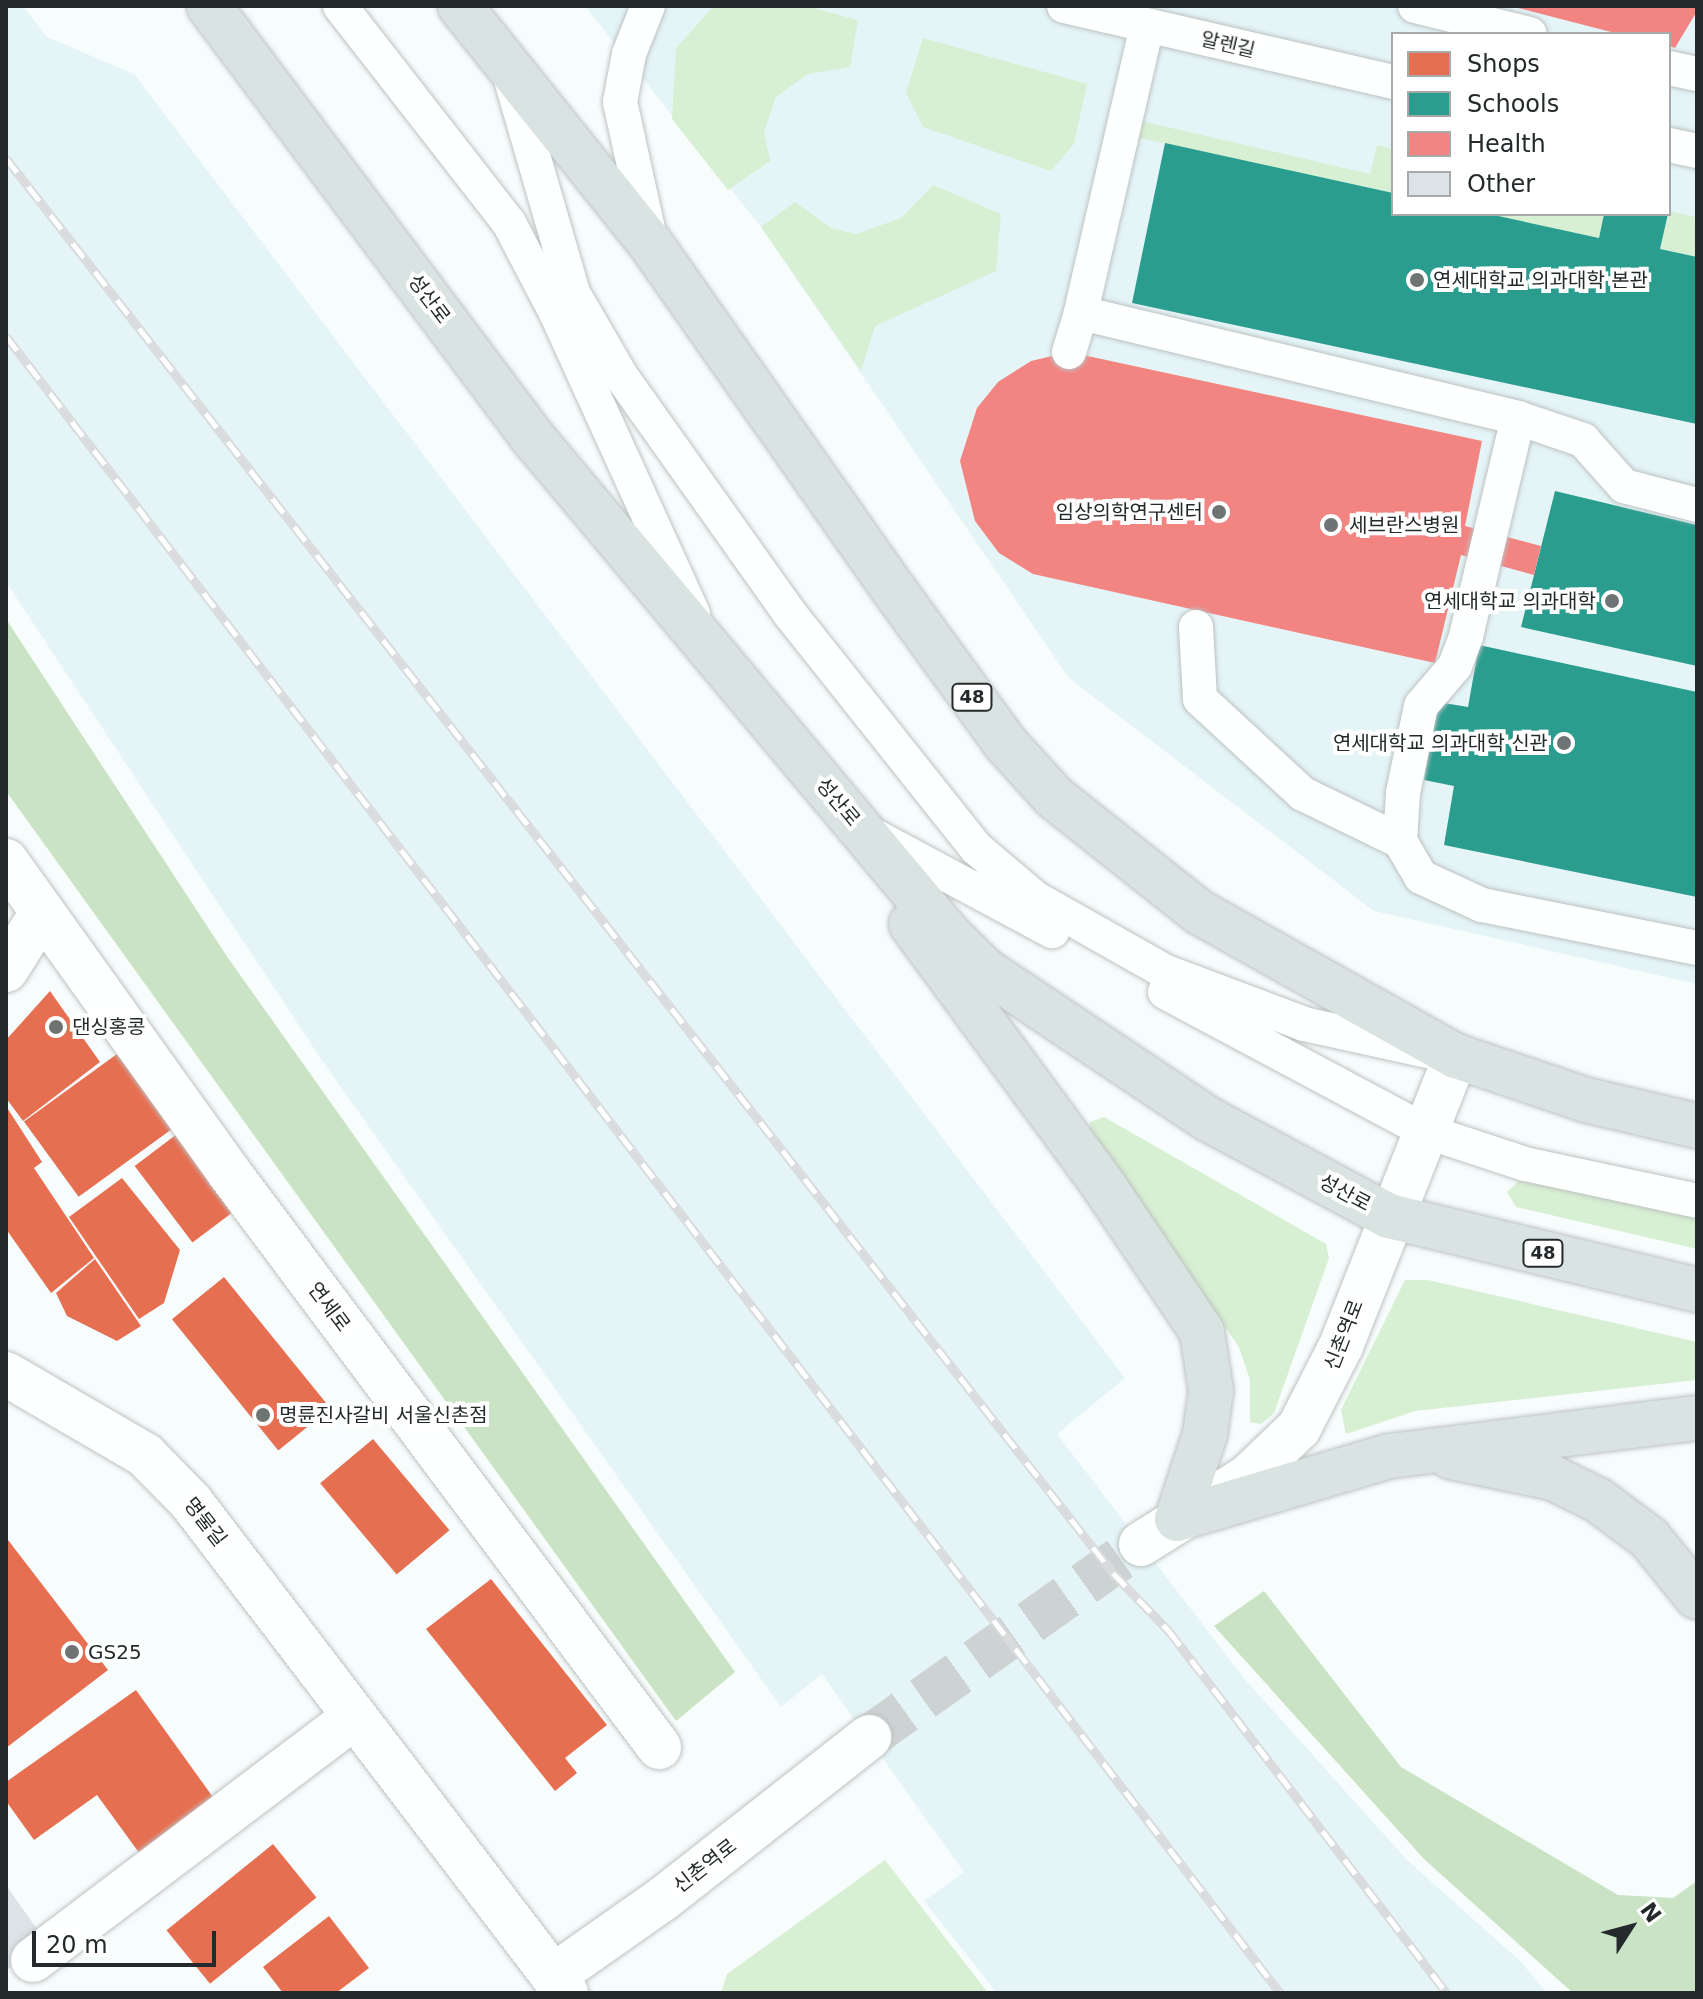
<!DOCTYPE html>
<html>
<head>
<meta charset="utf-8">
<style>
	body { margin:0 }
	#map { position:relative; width:1703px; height:1999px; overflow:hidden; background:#f7fcfc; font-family:"DejaVu Sans","Noto Sans KR",sans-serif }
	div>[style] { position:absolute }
	.built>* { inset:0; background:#e5f5f7 }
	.green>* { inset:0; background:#d7efd2 }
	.forest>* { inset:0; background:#c9e3c4 }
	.shops>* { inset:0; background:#e76f51; transform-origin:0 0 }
	.schools>* { inset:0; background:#2a9d8f }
	.health>* { inset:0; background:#f28482 }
	.building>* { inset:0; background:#dce3e7 }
	.secondary-tunnel>* { height:44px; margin-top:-22px; transform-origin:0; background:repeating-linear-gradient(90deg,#cdd2d2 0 44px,transparent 0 66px) }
	.roads { filter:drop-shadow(0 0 2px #bdc2c2) drop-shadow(0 0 2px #bdc2c2) }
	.lane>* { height:34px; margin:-17px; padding:0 17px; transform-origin:17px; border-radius:17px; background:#feffff }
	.street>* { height:44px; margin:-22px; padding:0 22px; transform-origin:22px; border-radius:22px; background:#feffff }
	.secondary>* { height:44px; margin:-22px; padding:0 22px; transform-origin:22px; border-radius:22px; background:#feffff }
	.primary>* { height:44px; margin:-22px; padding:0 22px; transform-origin:22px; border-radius:22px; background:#d9e3e1 }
	.rail>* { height:9px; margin-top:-4.5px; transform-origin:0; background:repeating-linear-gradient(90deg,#fff 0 18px,#d9dbdc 0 36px); box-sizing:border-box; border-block:2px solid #d9dbdc }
	.dots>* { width:22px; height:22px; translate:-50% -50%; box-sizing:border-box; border:4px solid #fff; border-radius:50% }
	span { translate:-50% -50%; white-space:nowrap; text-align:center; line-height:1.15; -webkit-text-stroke:8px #fff; paint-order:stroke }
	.shield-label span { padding:2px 6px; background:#fff; border:2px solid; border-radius:6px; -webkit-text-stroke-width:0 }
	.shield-label { font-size:18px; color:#242a2b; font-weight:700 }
	.street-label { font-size:20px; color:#242a2b }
	.poi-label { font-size:20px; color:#242a2b }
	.left { translate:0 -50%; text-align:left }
	.right { translate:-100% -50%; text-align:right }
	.frame { position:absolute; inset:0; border:8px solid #242a2b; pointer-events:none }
	.legend { position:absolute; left:1391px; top:32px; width:280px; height:184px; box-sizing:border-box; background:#fff; border:2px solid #a7aaaa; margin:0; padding:10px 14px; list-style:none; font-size:24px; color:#242a2b }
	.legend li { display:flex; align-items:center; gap:16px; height:40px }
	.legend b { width:40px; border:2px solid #a7aaaa }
	.north { position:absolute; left:1591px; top:1887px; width:80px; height:80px; -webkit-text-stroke:6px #fff; paint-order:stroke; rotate:54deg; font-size:22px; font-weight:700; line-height:32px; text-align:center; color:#242a2b }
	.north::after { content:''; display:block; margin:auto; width:28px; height:36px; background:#242a2b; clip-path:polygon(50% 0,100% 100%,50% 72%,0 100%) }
	.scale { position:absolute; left:32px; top:1931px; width:184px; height:36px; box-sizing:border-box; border:4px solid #242a2b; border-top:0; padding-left:10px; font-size:24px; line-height:28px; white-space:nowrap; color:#242a2b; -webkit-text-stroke:6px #fff; paint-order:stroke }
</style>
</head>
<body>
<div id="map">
	<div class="built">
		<div style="clip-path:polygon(6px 6px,23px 6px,47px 37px,134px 74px,1125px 1378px,1057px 1434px,1242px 1676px,1407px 1860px,1520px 1961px,1547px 1993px,997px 1993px,924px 1901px,964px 1872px,822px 1674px,781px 1707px,323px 1062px,6px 582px)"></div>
		<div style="clip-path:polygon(evenodd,585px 6px,1697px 6px,1697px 984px,1374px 911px,1069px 678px,761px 227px,585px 6px,1393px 34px,1669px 34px,1669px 214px,1393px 214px,1393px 34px)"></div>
	</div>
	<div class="green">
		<div style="clip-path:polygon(805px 6px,858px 20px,850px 67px,808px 74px,776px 97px,764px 132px,770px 161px,728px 190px,672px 119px,676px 48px,713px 7px)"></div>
		<div style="clip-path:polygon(923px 38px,1087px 84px,1074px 144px,1051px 171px,923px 127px,906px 93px)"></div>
		<div style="clip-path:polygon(1141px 121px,1370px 174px,1377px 145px,1393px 149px,1393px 193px,1136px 137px)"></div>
		<div style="clip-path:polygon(933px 185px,1001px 214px,996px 271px,875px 326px,861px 371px,761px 227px,795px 202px,831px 228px,856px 234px,901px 218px)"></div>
		<div style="clip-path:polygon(1669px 211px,1697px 217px,1697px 257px,1660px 249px)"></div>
		<div style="clip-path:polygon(1489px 214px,1604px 214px,1599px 238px)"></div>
		<div style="clip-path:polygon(1104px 1117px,1326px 1244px,1329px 1258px,1274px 1413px,1261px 1424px,1250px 1422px,1250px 1380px,1239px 1347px,1089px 1132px,1090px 1122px)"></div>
		<div style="clip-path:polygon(1521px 1179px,1697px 1211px,1697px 1249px,1516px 1207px,1507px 1192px)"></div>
		<div style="clip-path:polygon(1405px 1280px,1428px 1280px,1697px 1342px,1697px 1380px,1415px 1411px,1346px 1434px,1341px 1410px)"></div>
		<div style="clip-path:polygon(885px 1860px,988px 1993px,721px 1993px,727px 1974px)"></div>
	</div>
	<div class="forest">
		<div style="clip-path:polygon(6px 619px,228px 958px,735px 1672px,676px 1721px,6px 791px)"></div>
		<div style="clip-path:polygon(1264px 1591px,1401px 1767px,1618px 1895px,1673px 1898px,1697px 1881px,1697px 1993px,1573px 1993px,1424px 1859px,1214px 1626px)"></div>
	</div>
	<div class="shops">
		<div style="clip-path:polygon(50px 991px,100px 1062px,23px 1121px,6px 1098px,6px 1040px)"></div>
		<div style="left:117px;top:1054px;width:93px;height:115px;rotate:54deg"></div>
		<div style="clip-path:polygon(6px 1106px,42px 1162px,34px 1168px,94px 1258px,51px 1293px,6px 1229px)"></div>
		<div style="left:177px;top:1134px;width:96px;height:53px;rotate:53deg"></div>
		<div style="clip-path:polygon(122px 1178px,180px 1250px,164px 1303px,139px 1319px,69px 1217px)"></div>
		<div style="clip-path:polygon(95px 1259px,141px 1326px,117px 1341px,67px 1316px,56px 1293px)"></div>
		<div style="left:224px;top:1277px;width:169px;height:67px;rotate:51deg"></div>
		<div style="left:373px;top:1439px;width:119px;height:69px;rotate:50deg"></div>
		<div style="clip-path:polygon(8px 1540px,108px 1670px,6px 1748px,6px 1542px)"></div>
		<div style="clip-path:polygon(491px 1579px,607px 1725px,565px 1758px,577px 1773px,555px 1791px,426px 1629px)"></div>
		<div style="clip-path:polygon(136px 1690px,215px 1800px,140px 1854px,97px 1795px,34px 1840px,6px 1801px,6px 1782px)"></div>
		<div style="left:273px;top:1844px;width:69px;height:137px;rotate:51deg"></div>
		<div style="clip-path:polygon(329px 1916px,369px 1968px,336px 1993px,283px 1993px,263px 1967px)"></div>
	</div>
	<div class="schools">
		<div style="clip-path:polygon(1165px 143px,1393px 193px,1393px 214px,1489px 214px,1599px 238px,1604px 214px,1668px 214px,1660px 249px,1697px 257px,1697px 424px,1132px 303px)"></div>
		<div style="clip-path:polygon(1555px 491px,1697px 525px,1697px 666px,1521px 627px)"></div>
		<div style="clip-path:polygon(1479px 645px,1697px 692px,1697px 897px,1444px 845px,1454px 786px,1424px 780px,1438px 702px,1468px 707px)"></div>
	</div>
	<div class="health">
		<div style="clip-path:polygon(1510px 6px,1697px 6px,1697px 11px,1675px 48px,1669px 46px,1669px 34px,1619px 34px)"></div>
		<div style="clip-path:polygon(1069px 352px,1482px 441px,1465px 526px,1541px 546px,1534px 575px,1461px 555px,1435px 663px,1033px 574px,999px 553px,975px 521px,960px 461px,977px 408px,998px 382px,1031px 361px)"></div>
	</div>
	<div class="building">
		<div style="clip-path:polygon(6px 1885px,46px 1942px,9px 1969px,6px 1965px)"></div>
	</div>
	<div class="secondary-tunnel">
		<div style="left:869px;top:1737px;width:334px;rotate:-35.4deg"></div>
	</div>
	<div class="roads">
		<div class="lane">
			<div style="left:340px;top:6px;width:275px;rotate:52.1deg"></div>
			<div style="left:509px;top:223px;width:104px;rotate:62.4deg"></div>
			<div style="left:557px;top:315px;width:328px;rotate:65.5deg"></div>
			<div style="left:648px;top:6px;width:52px;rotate:111.6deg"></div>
			<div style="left:629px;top:54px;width:49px;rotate:100.6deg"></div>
			<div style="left:620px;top:102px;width:140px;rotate:77.6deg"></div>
			<div style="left:1064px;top:6px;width:338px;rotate:13deg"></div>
			<div style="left:1415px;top:6px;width:118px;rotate:13.7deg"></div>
			<div style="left:1147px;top:26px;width:294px;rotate:103deg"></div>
			<div style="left:1081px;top:313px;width:449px;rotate:13.5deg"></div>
			<div style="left:1518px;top:418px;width:225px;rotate:103.4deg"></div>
			<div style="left:1466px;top:637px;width:31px;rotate:111deg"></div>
			<div style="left:1455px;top:666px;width:52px;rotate:130.4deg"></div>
			<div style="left:1421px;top:706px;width:89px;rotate:101.7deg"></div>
			<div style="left:1403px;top:793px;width:48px;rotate:93.6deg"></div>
			<div style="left:1400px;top:841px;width:42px;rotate:59.7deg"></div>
			<div style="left:1421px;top:877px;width:67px;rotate:24.7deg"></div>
			<div style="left:1482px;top:905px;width:219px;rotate:11.3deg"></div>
			<div style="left:1669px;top:68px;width:29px;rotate:12deg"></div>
			<div style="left:510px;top:76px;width:226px;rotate:73.8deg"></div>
			<div style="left:573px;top:293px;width:96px;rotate:60deg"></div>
			<div style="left:621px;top:376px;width:292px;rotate:54.6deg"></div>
			<div style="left:790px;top:614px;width:299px;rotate:51.5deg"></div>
			<div style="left:976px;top:848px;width:77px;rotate:40.3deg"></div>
			<div style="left:1035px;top:898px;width:150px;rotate:29.5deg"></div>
			<div style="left:1166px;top:972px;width:147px;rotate:20.6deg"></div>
			<div style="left:1304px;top:1024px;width:127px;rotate:12.3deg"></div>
			<div style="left:1669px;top:145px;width:29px;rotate:12deg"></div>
			<div style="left:1069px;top:352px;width:41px;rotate:-72.9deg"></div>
			<div style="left:1518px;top:418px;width:69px;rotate:18.7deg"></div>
			<div style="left:1583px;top:440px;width:62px;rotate:48.3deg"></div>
			<div style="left:1624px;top:486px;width:75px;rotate:14.6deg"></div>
			<div style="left:1196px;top:627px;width:72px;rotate:86.8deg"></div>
			<div style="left:1200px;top:699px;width:140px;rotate:42.7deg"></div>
			<div style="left:1303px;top:794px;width:108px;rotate:25.9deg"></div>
			<div style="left:869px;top:833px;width:208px;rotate:28.2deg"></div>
			<div style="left:1165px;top:992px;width:295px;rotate:28.1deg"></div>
			<div style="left:1425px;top:1131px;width:105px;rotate:18.3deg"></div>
			<div style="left:1525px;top:1164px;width:176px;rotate:12.1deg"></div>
		</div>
		<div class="street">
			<div style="left:6px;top:861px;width:385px;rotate:54.4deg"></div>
			<div style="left:230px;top:1174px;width:716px;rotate:53.18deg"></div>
			<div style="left:6px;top:970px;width:67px;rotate:-57.7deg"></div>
			<div style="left:33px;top:1960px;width:403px;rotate:-37.1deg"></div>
		</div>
		<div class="secondary">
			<div style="left:6px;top:1374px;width:161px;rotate:30.2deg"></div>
			<div style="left:145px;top:1455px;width:66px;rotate:45.6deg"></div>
			<div style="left:191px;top:1502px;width:618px;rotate:52.63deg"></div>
			<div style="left:1141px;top:1544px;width:128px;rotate:-32.2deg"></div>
			<div style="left:1249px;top:1476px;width:69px;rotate:-43.8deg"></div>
			<div style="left:1299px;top:1428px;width:92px;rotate:-62.9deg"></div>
			<div style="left:1341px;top:1346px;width:312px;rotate:-68.4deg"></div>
			<div style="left:553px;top:1976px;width:136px;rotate:-35.1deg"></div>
			<div style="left:664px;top:1898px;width:261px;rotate:-38.1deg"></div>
		</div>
		<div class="primary">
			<div style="left:209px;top:6px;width:540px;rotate:53.13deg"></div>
			<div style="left:533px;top:438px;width:651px;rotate:50.05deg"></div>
			<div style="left:951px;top:937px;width:49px;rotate:44.2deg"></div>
			<div style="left:986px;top:971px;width:267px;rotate:33.7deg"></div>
			<div style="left:1208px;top:1119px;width:205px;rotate:28.2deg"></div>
			<div style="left:1389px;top:1216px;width:317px;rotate:13.5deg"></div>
			<div style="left:460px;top:6px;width:304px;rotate:51.3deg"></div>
			<div style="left:650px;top:243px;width:424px;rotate:54.9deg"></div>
			<div style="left:894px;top:590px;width:190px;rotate:54deg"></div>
			<div style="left:1006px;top:744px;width:72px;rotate:47.8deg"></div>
			<div style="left:1054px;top:797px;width:185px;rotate:38.4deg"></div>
			<div style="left:1199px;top:912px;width:295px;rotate:29.3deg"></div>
			<div style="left:1456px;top:1056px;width:137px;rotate:18.7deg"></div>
			<div style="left:1586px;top:1100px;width:114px;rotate:13.2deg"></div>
			<div style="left:911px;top:924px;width:325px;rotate:53.6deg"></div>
			<div style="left:1104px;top:1186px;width:176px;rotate:56.1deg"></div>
			<div style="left:1202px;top:1332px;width:60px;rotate:81.3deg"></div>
			<div style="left:1211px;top:1391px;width:43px;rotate:97.9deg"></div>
			<div style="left:1205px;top:1434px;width:89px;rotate:108.2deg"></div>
			<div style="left:1451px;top:1457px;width:104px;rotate:11.6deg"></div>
			<div style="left:1553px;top:1478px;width:50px;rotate:26.1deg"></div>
			<div style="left:1598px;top:1500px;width:64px;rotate:36.7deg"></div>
			<div style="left:1649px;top:1538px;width:76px;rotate:50.9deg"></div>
			<div style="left:1177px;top:1519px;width:222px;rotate:-16.5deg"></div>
			<div style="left:1390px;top:1456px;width:309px;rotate:-7.1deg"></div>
		</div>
	</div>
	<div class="rail">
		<div style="left:6px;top:158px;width:1797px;rotate:51.96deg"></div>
		<div style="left:1113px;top:1573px;width:81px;rotate:46deg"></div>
		<div style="left:1169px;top:1631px;width:456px;rotate:52.5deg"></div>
		<div style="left:6px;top:336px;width:2090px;rotate:52.44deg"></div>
	</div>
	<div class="dots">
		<div style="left:1417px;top:280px;background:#6e7474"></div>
		<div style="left:1219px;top:512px;background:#6e7474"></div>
		<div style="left:1331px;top:525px;background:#6e7474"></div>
		<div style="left:1612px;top:601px;background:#6e7474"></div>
		<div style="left:1564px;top:743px;background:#6e7474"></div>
		<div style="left:56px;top:1027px;background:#6e7474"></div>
		<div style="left:263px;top:1415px;background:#6e7474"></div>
		<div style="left:72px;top:1652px;background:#6e7474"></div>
	</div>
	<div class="shield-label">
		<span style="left:972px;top:697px">48</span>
		<span style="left:1543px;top:1253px">48</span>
	</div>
	<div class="street-label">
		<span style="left:1228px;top:45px;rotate:13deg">알렌길</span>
		<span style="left:429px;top:299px;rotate:53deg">성산로</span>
		<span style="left:838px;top:802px;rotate:50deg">성산로</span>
		<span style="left:1345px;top:1193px;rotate:28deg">성산로</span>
		<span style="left:329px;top:1307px;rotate:53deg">연세로</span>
		<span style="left:1344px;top:1335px;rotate:-69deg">신촌역로</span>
		<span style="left:205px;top:1522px;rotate:52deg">명물길</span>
		<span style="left:705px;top:1866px;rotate:-38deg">신촌역로</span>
	</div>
	<div class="poi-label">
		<span class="left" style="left:1433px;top:280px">연세대학교 의과대학 본관</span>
		<span class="right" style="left:1203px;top:512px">임상의학연구센터</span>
		<span class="left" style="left:1349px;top:525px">세브란스병원</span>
		<span class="right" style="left:1596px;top:601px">연세대학교 의과대학</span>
		<span class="right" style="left:1548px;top:743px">연세대학교 의과대학 신관</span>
		<span class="left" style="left:72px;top:1027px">댄싱홍콩</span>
		<span class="left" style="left:279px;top:1415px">명륜진사갈비 서울신촌점</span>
		<span class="left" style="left:88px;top:1652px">GS25</span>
	</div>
	<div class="frame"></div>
	<ul class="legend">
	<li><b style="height:22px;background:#e76f51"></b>Shops</li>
	<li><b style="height:22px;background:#2a9d8f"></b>Schools</li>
	<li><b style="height:22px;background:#f28482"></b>Health</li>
	<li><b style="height:22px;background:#dce3e7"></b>Other</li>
	</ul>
	<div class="north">N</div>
	<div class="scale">20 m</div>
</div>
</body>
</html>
